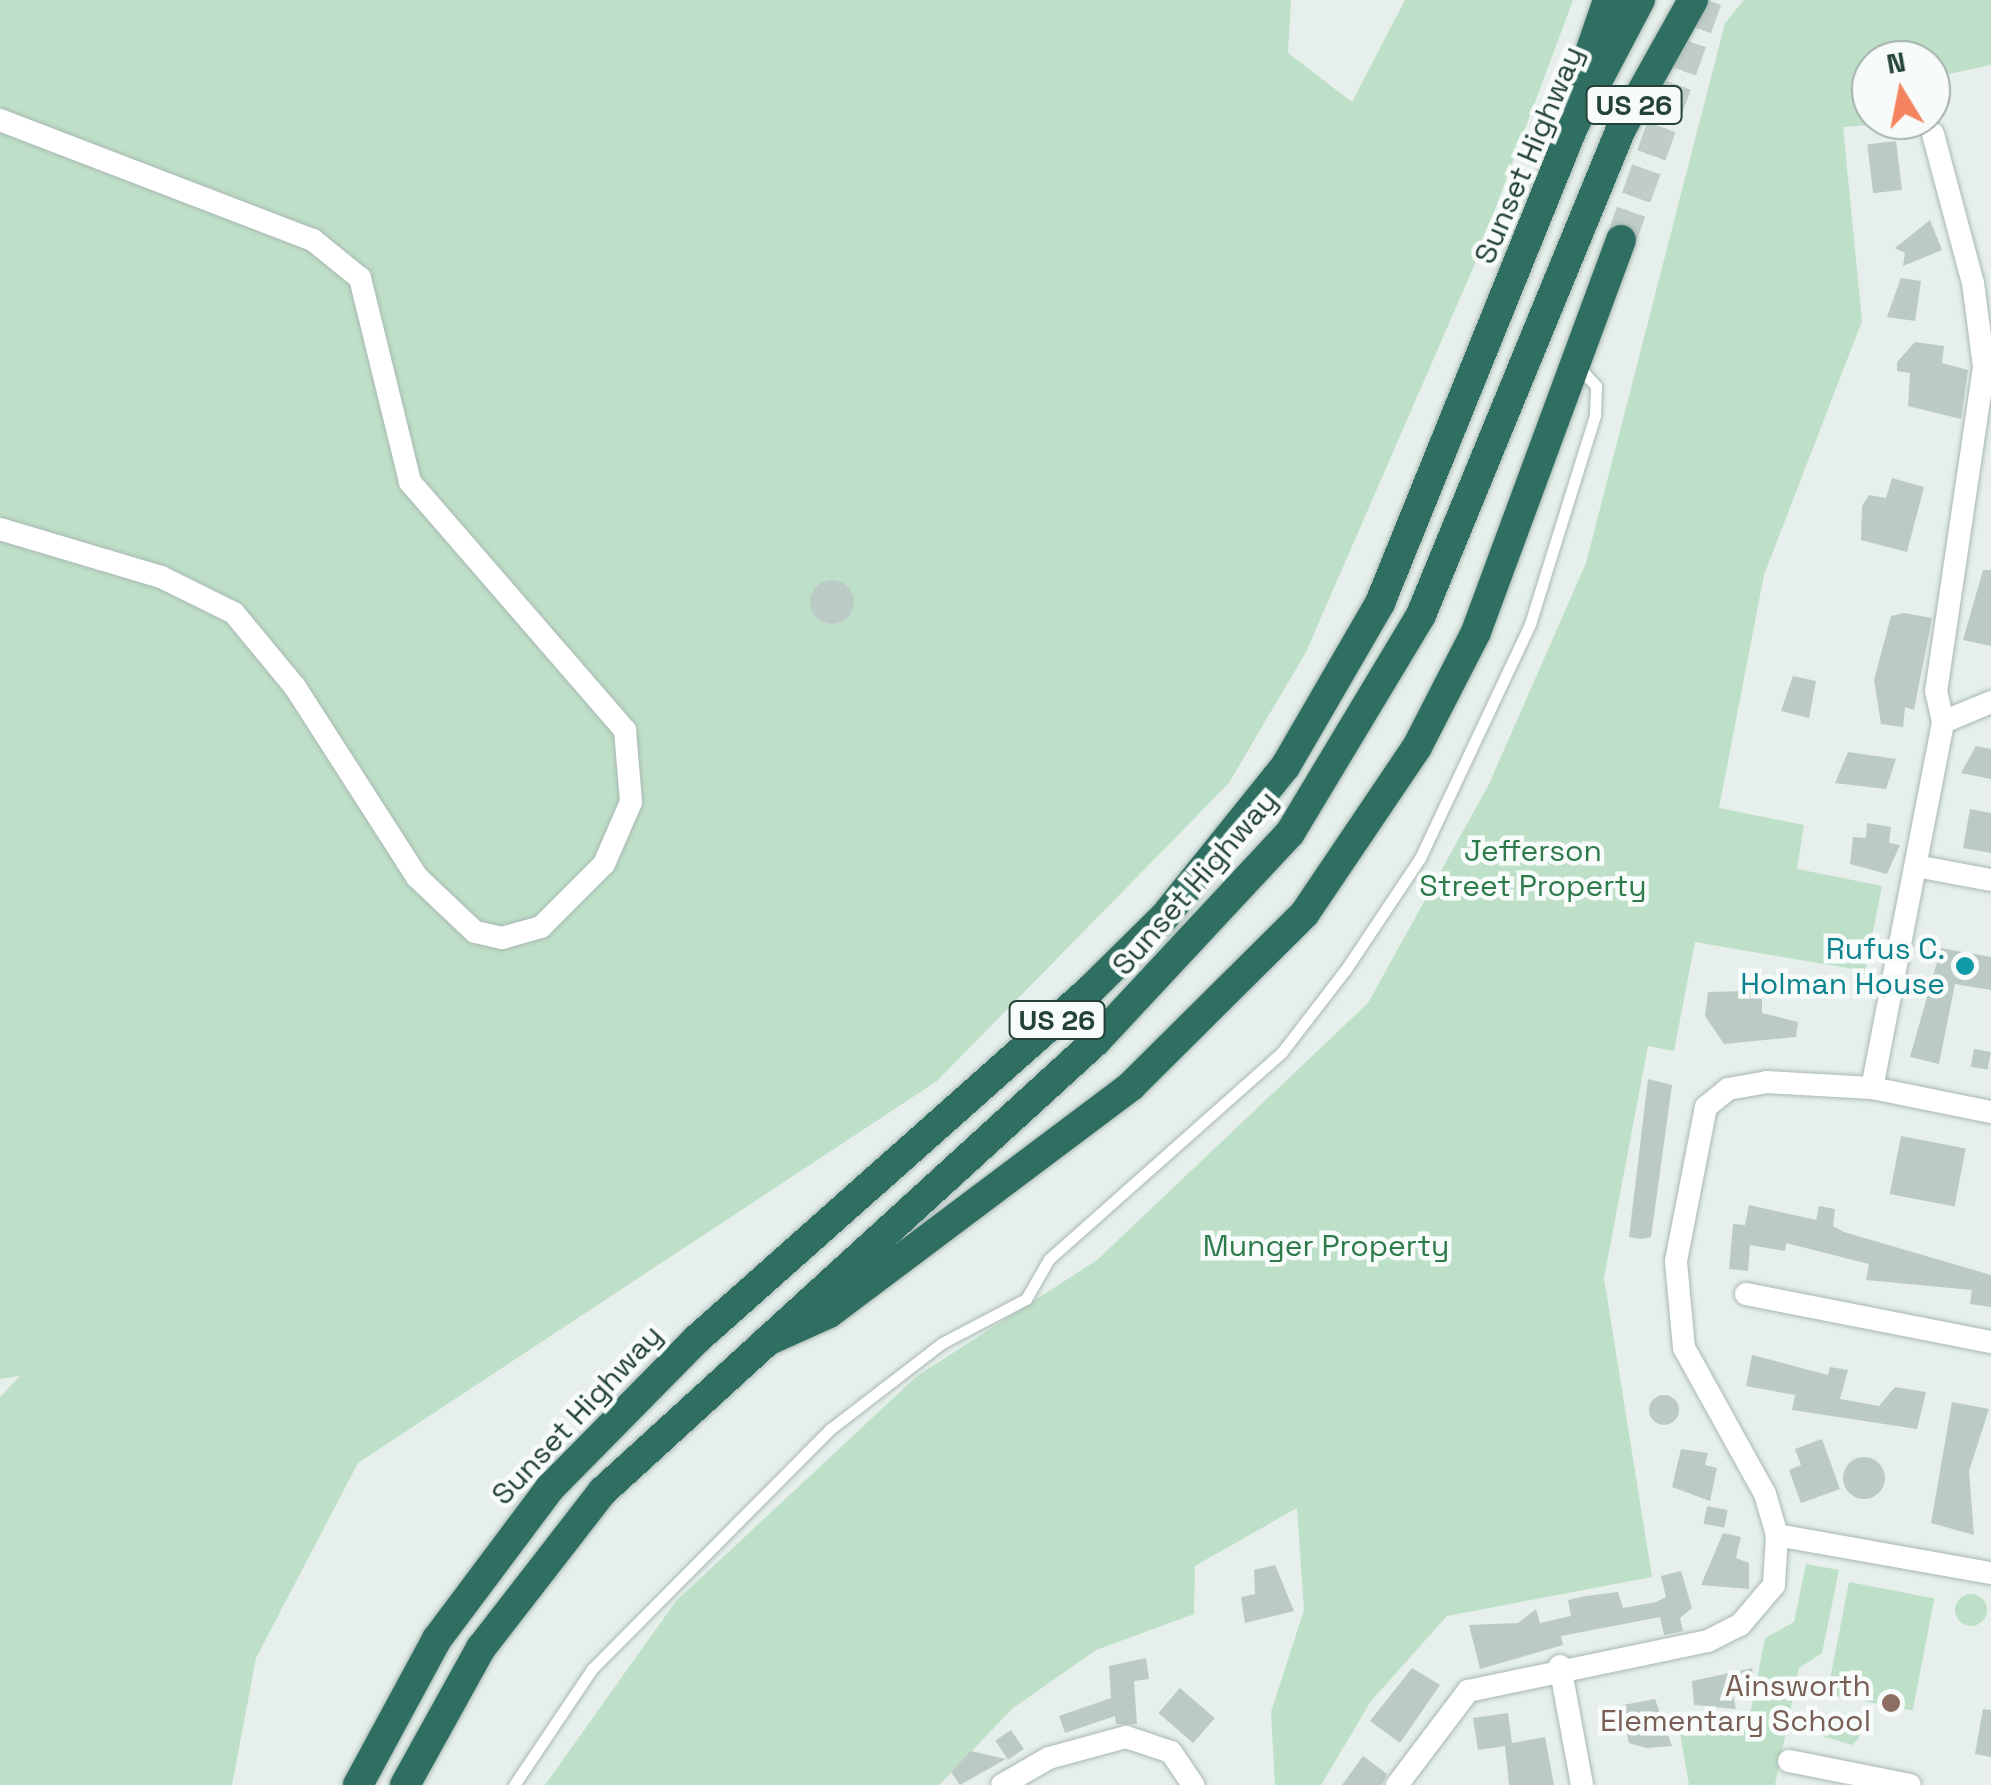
<!DOCTYPE html>
<html>
<head>
<meta charset="utf-8">
<style>
	body { margin:0 }
	#map { position:relative; width:1991px; height:1785px; overflow:hidden; background:#e6efeb; font-family:"Space Grotesk",sans-serif }
	div>[style] { position:absolute }
	.green>* { inset:0; background:#bfe0c8; transform-origin:0 0 }
	.round { border-radius:50% }
	.building>* { inset:0; background:#bbcac4; transform-origin:0 0 }
	.motorway-tunnel>* { height:30px; margin-top:-15px; transform-origin:0; background:repeating-linear-gradient(90deg,#bfccc8 0 30px,transparent 0 45px) }
	.roads { filter:drop-shadow(0 0 2px #a8b8b2) drop-shadow(0 0 2px #a8b8b2) }
	.service>* { height:11px; margin:-5.5px; padding:0 5.5px; transform-origin:5.5px; border-radius:5.5px; background:#fff }
	.minor>* { height:22px; margin:-11px; padding:0 11px; transform-origin:11px; border-radius:11px; background:#fff }
	.motorway>* { height:30px; margin:-15px; padding:0 15px; transform-origin:15px; border-radius:15px; background:#2f6f62 }
	.dots>* { width:28px; height:28px; translate:-50% -50%; box-sizing:border-box; border:5px solid #f7fbf9; border-radius:50% }
	span { translate:-50% -50%; white-space:nowrap; text-align:center; line-height:1.15; -webkit-text-stroke:9px #f7fbf9; paint-order:stroke }
	.shield-label span { padding:2px 8px; background:#f7fbf9; border:2px solid; border-radius:8px; -webkit-text-stroke-width:0 }
	.shield-label { font-size:28px; color:#24423a; font-weight:700 }
	.street-label { font-size:30px; color:#24423a }
	.park-label { font-size:30px; color:#2d7a4b }
	.culture-label { font-size:30px; color:#0d838f }
	.right { translate:-100% -50%; text-align:right }
	.education-label { font-size:30px; color:#785e54 }
	.north { position:absolute; left:1851px; top:40px; width:100px; height:100px; box-sizing:border-box; background:#f7fbf9; border:2px solid #a3b1ad; border-radius:50%; rotate:350deg; font-size:28px; font-weight:700; line-height:40px; text-align:center; color:#24423a }
	.north::after { content:''; display:block; margin:auto; width:35px; height:45px; background:#f4845f; clip-path:polygon(50% 0,100% 100%,50% 72%,0 100%) }
</style>
</head>
<body>
<div id="map">
	<div class="green">
		<div style="clip-path:polygon(0 0,1291px 0,1288px 53px,1352px 102px,1405px 0,1573px 0,1474px 266px,1306px 652px,1229px 783px,937px 1081px,358px 1463px,256px 1658px,232px 1785px,0 1785px,0 1397px,20px 1376px,0 1379px)"></div>
		<div style="clip-path:polygon(evenodd,1744px 0,1991px 0,1991px 65px,1944px 75px,1936px 120px,1843px 127px,1862px 321px,1764px 575px,1719px 808px,1804px 825px,1797px 869px,1882px 886px,1865px 971px,1695px 942px,1674px 1051px,1648px 1046px,1604px 1278px,1652px 1577px,1447px 1616px,1371px 1701px,1321px 1785px,1275px 1785px,1271px 1712px,1304px 1610px,1297px 1508px,1195px 1566px,1194px 1614px,1096px 1650px,1013px 1708px,939px 1785px,545px 1785px,676px 1601px,917px 1376px,1097px 1260px,1368px 1003px,1489px 784px,1586px 563px,1725px 23px,1744px 0,1871px 60px,1931px 60px,1931px 120px,1871px 120px,1871px 60px)"></div>
		<div style="clip-path:polygon(1806px 1564px,1839px 1570px,1822px 1653px,1799px 1668px,1775px 1785px,1689px 1785px,1677px 1716px,1747px 1730px,1765px 1638px,1794px 1622px)"></div>
		<div style="left:1849px;top:1582px;width:87px;height:114px;rotate:11deg"></div>
		<div class="round" style="left:1955px;top:1594px;width:32px;height:32px"></div>
		<div style="clip-path:polygon(1819px 1714px,1863px 1715px,1859px 1738px,1852px 1745px,1816px 1734px)"></div>
	</div>
	<div class="building">
		<div style="left:1896px;top:141px;width:49px;height:29px;rotate:83deg"></div>
		<div style="clip-path:polygon(1930px 220px,1942px 250px,1903px 266px,1905px 253px,1895px 248px)"></div>
		<div style="clip-path:polygon(1901px 278px,1921px 281px,1915px 321px,1887px 317px)"></div>
		<div style="clip-path:polygon(1915px 342px,1944px 346px,1942px 363px,1968px 370px,1961px 419px,1908px 406px,1910px 373px,1897px 371px,1897px 362px)"></div>
		<div style="clip-path:polygon(1892px 478px,1924px 487px,1907px 552px,1861px 540px,1862px 506px,1869px 495px,1886px 498px)"></div>
		<div style="clip-path:polygon(1983px 570px,1991px 570px,1991px 646px,1963px 640px)"></div>
		<div class="round" style="left:810px;top:580px;width:44px;height:44px"></div>
		<div style="clip-path:polygon(1904px 613px,1932px 618px,1914px 710px,1905px 707px,1903px 727px,1881px 724px,1874px 680px,1891px 616px)"></div>
		<div style="clip-path:polygon(1793px 676px,1816px 681px,1809px 718px,1781px 711px)"></div>
		<div style="clip-path:polygon(1976px 746px,1991px 749px,1991px 779px,1961px 773px)"></div>
		<div style="clip-path:polygon(1848px 752px,1896px 759px,1886px 789px,1835px 783px)"></div>
		<div style="clip-path:polygon(1970px 809px,1991px 813px,1991px 853px,1963px 848px)"></div>
		<div style="clip-path:polygon(1867px 823px,1891px 827px,1889px 843px,1900px 845px,1887px 874px,1850px 864px,1853px 837px,1866px 838px)"></div>
		<div style="clip-path:polygon(1941px 948px,1991px 957px,1991px 990px,1955px 984px,1939px 1064px,1910px 1057px)"></div>
		<div style="clip-path:polygon(1746px 991px,1762px 993px,1762px 1013px,1798px 1022px,1796px 1037px,1724px 1044px,1705px 1016px,1708px 992px)"></div>
		<div style="left:1974px;top:1049px;width:17px;height:18px;rotate:10deg"></div>
		<div style="clip-path:polygon(1648px 1079px,1672px 1085px,1651px 1237px,1641px 1239px,1629px 1237px)"></div>
		<div style="left:1901px;top:1136px;width:66px;height:59px;rotate:11deg"></div>
		<div style="clip-path:polygon(1749px 1205px,1816px 1220px,1819px 1206px,1835px 1209px,1833px 1226px,1844px 1232px,1991px 1275px,1991px 1307px,1970px 1304px,1972px 1290px,1866px 1280px,1869px 1264px,1786px 1243px,1785px 1251px,1750px 1245px,1748px 1271px,1729px 1269px,1733px 1224px,1745px 1225px)"></div>
		<div style="clip-path:polygon(1752px 1355px,1828px 1375px,1830px 1367px,1848px 1370px,1840px 1399px,1879px 1406px,1895px 1387px,1926px 1392px,1917px 1429px,1792px 1410px,1795px 1395px,1746px 1386px)"></div>
		<div class="round" style="left:1649px;top:1395px;width:30px;height:30px"></div>
		<div style="clip-path:polygon(1952px 1402px,1989px 1409px,1969px 1471px,1974px 1535px,1931px 1523px)"></div>
		<div style="clip-path:polygon(1822px 1439px,1840px 1489px,1801px 1503px,1789px 1470px,1801px 1465px,1795px 1449px)"></div>
		<div style="clip-path:polygon(1681px 1449px,1708px 1453px,1705px 1465px,1717px 1468px,1710px 1501px,1672px 1487px)"></div>
		<div class="round" style="left:1843px;top:1457px;width:42px;height:42px"></div>
		<div style="left:1707px;top:1506px;width:21px;height:18px;rotate:11deg"></div>
		<div style="clip-path:polygon(1723px 1533px,1741px 1537px,1736px 1558px,1749px 1563px,1749px 1589px,1701px 1585px)"></div>
		<div style="clip-path:polygon(1275px 1565px,1294px 1611px,1245px 1623px,1241px 1597px,1255px 1594px,1254px 1570px)"></div>
		<div style="clip-path:polygon(1681px 1571px,1692px 1608px,1680px 1618px,1683px 1631px,1664px 1635px,1660px 1617px,1561px 1636px,1563px 1645px,1480px 1669px,1469px 1625px,1518px 1623px,1536px 1609px,1540px 1623px,1571px 1616px,1568px 1600px,1586px 1596px,1618px 1592px,1623px 1608px,1656px 1602px,1666px 1597px,1661px 1576px)"></div>
		<div style="clip-path:polygon(1146px 1658px,1149px 1679px,1134px 1681px,1137px 1724px,1116px 1724px,1115px 1716px,1065px 1733px,1059px 1716px,1111px 1698px,1109px 1666px)"></div>
		<div style="clip-path:polygon(1412px 1668px,1440px 1685px,1400px 1743px,1370px 1721px)"></div>
		<div style="clip-path:polygon(1752px 1668px,1756px 1688px,1732px 1691px,1736px 1709px,1694px 1705px,1692px 1681px)"></div>
		<div style="left:1180px;top:1688px;width:46px;height:33px;rotate:41deg"></div>
		<div style="clip-path:polygon(1655px 1699px,1672px 1746px,1646px 1748px,1629px 1743px,1626px 1730px,1607px 1733px,1602px 1709px)"></div>
		<div style="clip-path:polygon(1983px 1709px,1991px 1710px,1991px 1757px,1975px 1754px)"></div>
		<div style="clip-path:polygon(1508px 1713px,1512px 1743px,1545px 1737px,1554px 1785px,1509px 1785px,1505px 1746px,1478px 1750px,1473px 1718px)"></div>
		<div style="left:1011px;top:1730px;width:23px;height:19px;rotate:56deg"></div>
		<div style="clip-path:polygon(971px 1751px,1006px 1759px,960px 1785px,951px 1772px)"></div>
		<div style="clip-path:polygon(1363px 1756px,1387px 1774px,1382px 1785px,1342px 1785px)"></div>
	</div>
	<div class="motorway-tunnel">
		<div style="left:1621px;top:240px;width:255px;rotate:-70.3deg"></div>
	</div>
	<div class="roads">
		<div class="service">
			<div style="left:514px;top:1785px;width:140px;rotate:-56.1deg"></div>
			<div style="left:592px;top:1669px;width:337px;rotate:-45.2deg"></div>
			<div style="left:829px;top:1430px;width:143px;rotate:-37.6deg"></div>
			<div style="left:942px;top:1343px;width:95px;rotate:-27.6deg"></div>
			<div style="left:1026px;top:1299px;width:46px;rotate:-60.1deg"></div>
			<div style="left:1049px;top:1259px;width:312px;rotate:-41.6deg"></div>
			<div style="left:1282px;top:1052px;width:105px;rotate:-52.4deg"></div>
			<div style="left:1346px;top:969px;width:133px;rotate:-56.3deg"></div>
			<div style="left:1420px;top:858px;width:259px;rotate:-64.8deg"></div>
			<div style="left:1530px;top:624px;width:219px;rotate:-72.7deg"></div>
			<div style="left:1595px;top:415px;width:29px;rotate:-88deg"></div>
			<div style="left:1596px;top:386px;width:27px;rotate:-132deg"></div>
		</div>
		<div class="minor">
			<div style="left:0;top:120px;width:335px;rotate:21deg"></div>
			<div style="left:313px;top:240px;width:60px;rotate:39deg"></div>
			<div style="left:360px;top:278px;width:210px;rotate:76.2deg"></div>
			<div style="left:410px;top:482px;width:328px;rotate:49.1deg"></div>
			<div style="left:625px;top:730px;width:72px;rotate:85.2deg"></div>
			<div style="left:631px;top:802px;width:68px;rotate:113.5deg"></div>
			<div style="left:604px;top:864px;width:89px;rotate:135deg"></div>
			<div style="left:541px;top:927px;width:41px;rotate:164.2deg"></div>
			<div style="left:502px;top:938px;width:28px;rotate:-167deg"></div>
			<div style="left:475px;top:932px;width:80px;rotate:-136.5deg"></div>
			<div style="left:417px;top:877px;width:226px;rotate:-122.7deg"></div>
			<div style="left:295px;top:687px;width:96px;rotate:-129.5deg"></div>
			<div style="left:234px;top:613px;width:81px;rotate:-153.7deg"></div>
			<div style="left:161px;top:577px;width:168px;rotate:-163.4deg"></div>
			<div style="left:1933px;top:134px;width:154px;rotate:75deg"></div>
			<div style="left:1973px;top:283px;width:85px;rotate:82.5deg"></div>
			<div style="left:1984px;top:367px;width:328px;rotate:98.4deg"></div>
			<div style="left:1936px;top:691px;width:32px;rotate:77deg"></div>
			<div style="left:1916px;top:866px;width:76px;rotate:10.6deg"></div>
			<div style="left:1872px;top:1088px;width:373px;rotate:-79deg"></div>
			<div style="left:1943px;top:722px;width:52px;rotate:-22.6deg"></div>
			<div style="left:1746px;top:1294px;width:250px;rotate:11.1deg"></div>
			<div style="left:1777px;top:1535px;width:217px;rotate:10.1deg"></div>
			<div style="left:1560px;top:1666px;width:121px;rotate:79.5deg"></div>
			<div style="left:1789px;top:1761px;width:123px;rotate:11.2deg"></div>
			<div style="left:1002px;top:1785px;width:54px;rotate:-29.9deg"></div>
			<div style="left:1049px;top:1758px;width:80px;rotate:-15.3deg"></div>
			<div style="left:1126px;top:1737px;width:47px;rotate:18.4deg"></div>
			<div style="left:1171px;top:1752px;width:40px;rotate:56deg"></div>
			<div style="left:1397px;top:1785px;width:118px;rotate:-52.9deg"></div>
			<div style="left:1468px;top:1691px;width:245px;rotate:-11.8deg"></div>
			<div style="left:1708px;top:1641px;width:36px;rotate:-27deg"></div>
			<div style="left:1740px;top:1625px;width:52px;rotate:-49.6deg"></div>
			<div style="left:1774px;top:1585px;width:50px;rotate:-86.6deg"></div>
			<div style="left:1777px;top:1535px;width:43px;rotate:-106.3deg"></div>
			<div style="left:1765px;top:1494px;width:167px;rotate:-119deg"></div>
			<div style="left:1684px;top:1348px;width:87px;rotate:-95.3deg"></div>
			<div style="left:1676px;top:1261px;width:157px;rotate:-79deg"></div>
			<div style="left:1706px;top:1107px;width:28px;rotate:-39deg"></div>
			<div style="left:1728px;top:1089px;width:39px;rotate:-10deg"></div>
			<div style="left:1766px;top:1082px;width:106px;rotate:3.2deg"></div>
			<div style="left:1872px;top:1088px;width:121px;rotate:11.4deg"></div>
		</div>
		<div class="motorway">
			<div style="left:1574px;top:99px;width:105px;rotate:-71deg"></div>
			<div style="left:767px;top:1341px;width:68px;rotate:-24.3deg"></div>
			<div style="left:829px;top:1313px;width:378px;rotate:-36.9deg"></div>
			<div style="left:1131px;top:1086px;width:245px;rotate:-44.8deg"></div>
			<div style="left:1305px;top:913px;width:200px;rotate:-56deg"></div>
			<div style="left:1417px;top:747px;width:129px;rotate:-62.8deg"></div>
			<div style="left:1476px;top:632px;width:418px;rotate:-69.7deg"></div>
			<div style="left:358px;top:1785px;width:166px;rotate:-61.6deg"></div>
			<div style="left:437px;top:1639px;width:189px;rotate:-53.2deg"></div>
			<div style="left:550px;top:1488px;width:209px;rotate:-45.4deg"></div>
			<div style="left:697px;top:1339px;width:526px;rotate:-41.61deg"></div>
			<div style="left:1090px;top:990px;width:105px;rotate:-44.6deg"></div>
			<div style="left:1165px;top:916px;width:191px;rotate:-51.2deg"></div>
			<div style="left:1285px;top:767px;width:190px;rotate:-59.9deg"></div>
			<div style="left:1380px;top:603px;width:514px;rotate:-67.93deg"></div>
			<div style="left:1573px;top:127px;width:144px;rotate:-62.2deg"></div>
			<div style="left:405px;top:1785px;width:157px;rotate:-61deg"></div>
			<div style="left:481px;top:1648px;width:199px;rotate:-52.2deg"></div>
			<div style="left:603px;top:1491px;width:667px;rotate:-42.39deg"></div>
			<div style="left:1096px;top:1041px;width:284px;rotate:-47deg"></div>
			<div style="left:1290px;top:833px;width:254px;rotate:-59deg"></div>
			<div style="left:1421px;top:615px;width:526px;rotate:-67.63deg"></div>
			<div style="left:1621px;top:129px;width:148px;rotate:-60.8deg"></div>
		</div>
	</div>
	<div class="dots">
		<div style="left:1965px;top:966px;background:#0f9aa8"></div>
		<div style="left:1891px;top:1703px;background:#8d6e63"></div>
	</div>
	<div class="shield-label">
		<span style="left:1634px;top:105px">US 26</span>
		<span style="left:1057px;top:1020px">US 26</span>
	</div>
	<div class="street-label">
		<span style="left:1529px;top:155px;rotate:-67deg">Sunset Highway</span>
		<span style="left:1195px;top:883px;rotate:-49deg">Sunset Highway</span>
		<span style="left:577px;top:1415px;rotate:-47deg">Sunset Highway</span>
	</div>
	<div class="park-label">
		<span style="left:1533px;top:868px">Jefferson<br>Street Property</span>
		<span style="left:1326px;top:1246px">Munger Property</span>
	</div>
	<div class="culture-label">
		<span class="right" style="left:1945px;top:966px">Rufus C.<br>Holman House</span>
	</div>
	<div class="education-label">
		<span class="right" style="left:1871px;top:1703px">Ainsworth<br>Elementary School</span>
	</div>
	<div class="north">N</div>
</div>
</body>
</html>
